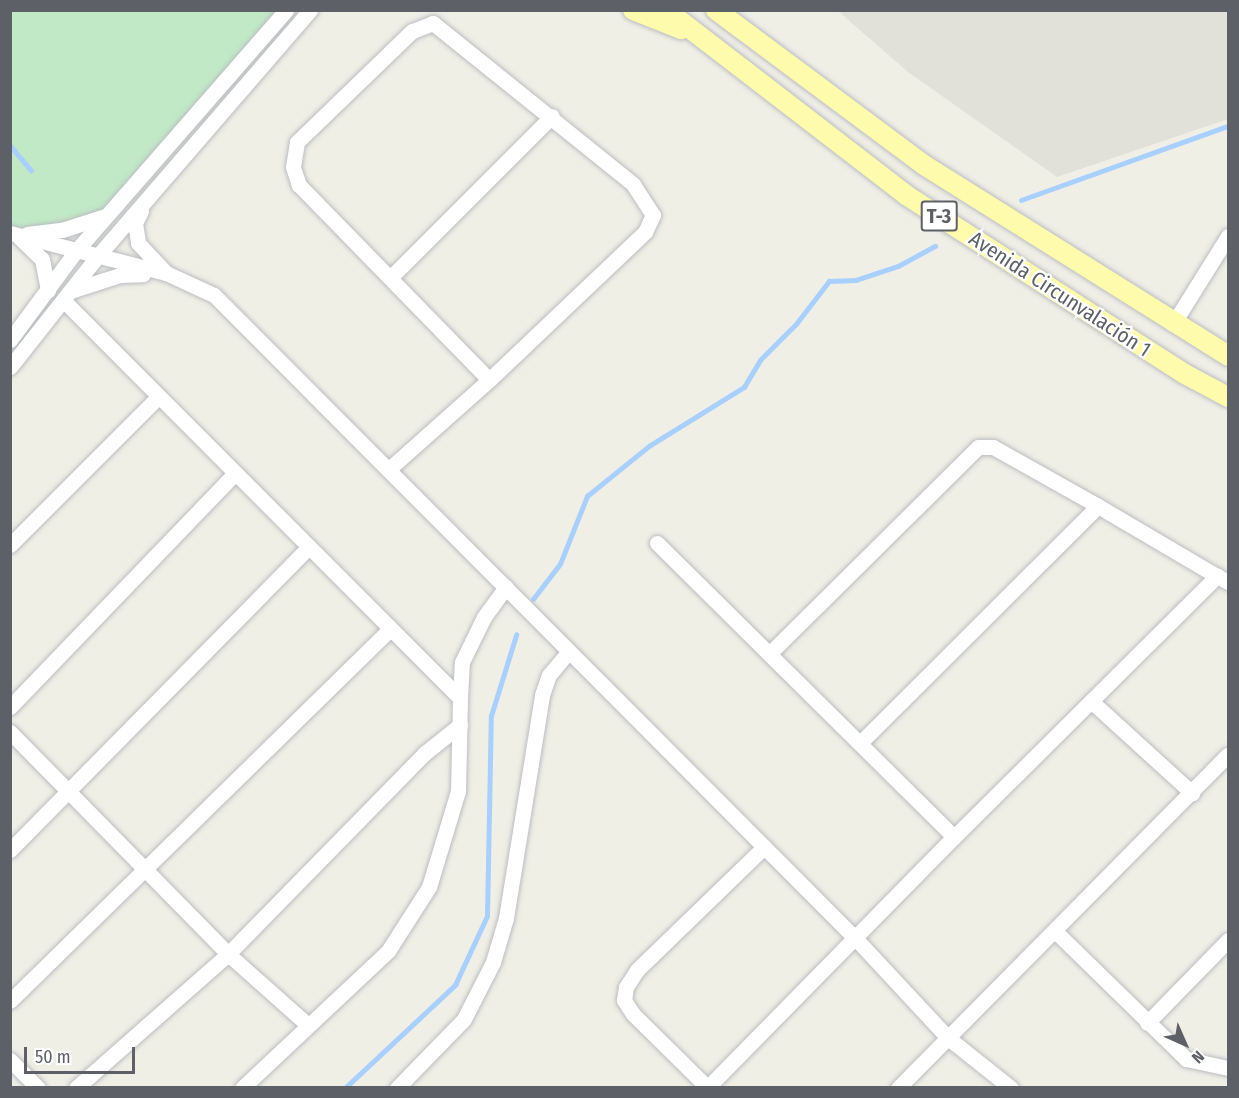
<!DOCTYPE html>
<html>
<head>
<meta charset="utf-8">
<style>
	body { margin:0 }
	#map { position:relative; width:1239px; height:1098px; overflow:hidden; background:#f0efe6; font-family:"Fira Sans Condensed",sans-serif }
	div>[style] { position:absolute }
	.industrial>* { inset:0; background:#e1e1da }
	.green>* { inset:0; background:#c1e9c6 }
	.stream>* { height:4.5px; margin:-2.25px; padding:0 2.25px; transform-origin:2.25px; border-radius:2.25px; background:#a7cfff }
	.roads { filter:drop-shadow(0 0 2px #babdc2) drop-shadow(0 0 2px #babdc2) }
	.minor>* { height:15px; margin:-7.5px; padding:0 7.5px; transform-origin:7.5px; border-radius:7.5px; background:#fff }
	.major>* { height:20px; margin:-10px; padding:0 10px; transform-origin:10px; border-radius:10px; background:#fffbac }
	span { translate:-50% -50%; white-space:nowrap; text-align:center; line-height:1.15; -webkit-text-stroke:4.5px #fff; paint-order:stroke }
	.shield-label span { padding:2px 4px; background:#fff; border:2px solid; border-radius:4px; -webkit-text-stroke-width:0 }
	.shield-label { font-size:20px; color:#5d6067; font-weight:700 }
	.street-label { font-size:21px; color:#5d6067 }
	.frame { position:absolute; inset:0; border:12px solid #5d6067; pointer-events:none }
	.north { position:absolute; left:1155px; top:1014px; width:60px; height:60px; -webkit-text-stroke:4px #fff; paint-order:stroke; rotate:135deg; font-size:16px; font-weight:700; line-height:24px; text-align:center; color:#5d6067 }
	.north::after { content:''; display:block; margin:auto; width:21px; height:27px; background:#5d6067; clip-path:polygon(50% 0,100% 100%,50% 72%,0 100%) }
	.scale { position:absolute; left:24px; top:1047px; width:111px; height:27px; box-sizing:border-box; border:3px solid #5d6067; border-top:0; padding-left:8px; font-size:18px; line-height:21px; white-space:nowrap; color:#5d6067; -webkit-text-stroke:4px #fff; paint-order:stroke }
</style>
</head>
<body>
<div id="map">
	<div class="industrial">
		<div style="clip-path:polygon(838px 11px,1228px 11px,1228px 119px,1057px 177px,908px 72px)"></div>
	</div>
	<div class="green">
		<div style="clip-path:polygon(11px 11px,286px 11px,108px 215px,11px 233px)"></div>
	</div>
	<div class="stream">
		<div style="left:10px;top:145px;width:33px;rotate:50deg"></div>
		<div style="left:1021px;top:200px;width:220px;rotate:-19.7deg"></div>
		<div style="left:533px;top:599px;width:44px;rotate:-52.4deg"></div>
		<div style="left:560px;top:564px;width:73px;rotate:-68.3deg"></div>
		<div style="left:587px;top:496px;width:80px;rotate:-38.9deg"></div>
		<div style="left:649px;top:446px;width:112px;rotate:-31.8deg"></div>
		<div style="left:744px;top:387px;width:31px;rotate:-59deg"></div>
		<div style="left:760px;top:360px;width:51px;rotate:-45deg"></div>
		<div style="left:796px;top:324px;width:54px;rotate:-52.5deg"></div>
		<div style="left:829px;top:281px;width:27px;rotate:-2deg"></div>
		<div style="left:856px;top:280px;width:44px;rotate:-18.4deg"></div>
		<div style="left:898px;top:266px;width:42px;rotate:-28.4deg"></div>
		<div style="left:345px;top:1088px;width:151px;rotate:-43.1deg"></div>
		<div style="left:455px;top:985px;width:76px;rotate:-65.1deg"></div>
		<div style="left:487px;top:916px;width:200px;rotate:-88.9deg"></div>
		<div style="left:491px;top:716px;width:85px;rotate:-72.8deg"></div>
	</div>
	<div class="roads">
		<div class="minor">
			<div style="left:141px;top:211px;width:13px;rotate:117deg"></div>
			<div style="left:135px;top:223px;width:20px;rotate:81deg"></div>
			<div style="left:138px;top:243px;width:41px;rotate:47deg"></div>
			<div style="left:10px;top:233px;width:161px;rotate:14.4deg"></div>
			<div style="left:166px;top:273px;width:53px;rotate:24.6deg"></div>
			<div style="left:214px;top:295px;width:911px;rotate:45.09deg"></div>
			<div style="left:857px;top:940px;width:132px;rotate:47.1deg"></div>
			<div style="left:947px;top:1037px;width:82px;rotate:38.6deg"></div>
			<div style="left:27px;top:234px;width:35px;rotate:-7deg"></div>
			<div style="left:62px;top:230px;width:45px;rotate:-18deg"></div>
			<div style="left:20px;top:238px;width:30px;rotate:44deg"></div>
			<div style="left:42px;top:259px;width:32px;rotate:79deg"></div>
			<div style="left:392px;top:276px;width:226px;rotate:-45deg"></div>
			<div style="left:70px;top:291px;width:52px;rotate:-17.7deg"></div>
			<div style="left:120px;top:275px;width:23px;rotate:-2deg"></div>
			<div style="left:63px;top:300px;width:562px;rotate:45.07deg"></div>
			<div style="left:460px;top:698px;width:93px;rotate:91.2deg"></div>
			<div style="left:458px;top:791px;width:100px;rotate:106.8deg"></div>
			<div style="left:429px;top:887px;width:76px;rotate:122.6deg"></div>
			<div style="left:388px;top:951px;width:200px;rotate:136.8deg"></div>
			<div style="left:1173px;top:324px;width:104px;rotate:-58deg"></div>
			<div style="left:10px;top:340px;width:109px;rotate:-53.5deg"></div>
			<div style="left:75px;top:252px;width:321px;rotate:-48.9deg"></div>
			<div style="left:10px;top:367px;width:139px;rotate:-51.7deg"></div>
			<div style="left:96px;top:258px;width:328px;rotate:-49.2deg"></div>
			<div style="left:389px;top:469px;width:134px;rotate:-41.7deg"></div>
			<div style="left:489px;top:380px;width:215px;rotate:-43.5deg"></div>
			<div style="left:645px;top:232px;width:19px;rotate:-65deg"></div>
			<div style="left:653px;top:215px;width:37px;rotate:-123deg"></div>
			<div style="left:633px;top:184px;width:257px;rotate:-141.2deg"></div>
			<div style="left:433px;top:23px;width:22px;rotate:159deg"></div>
			<div style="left:412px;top:31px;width:160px;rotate:136deg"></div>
			<div style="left:297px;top:142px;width:25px;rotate:99deg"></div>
			<div style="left:293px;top:167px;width:19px;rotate:72deg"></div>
			<div style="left:299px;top:185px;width:272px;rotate:45.7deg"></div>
			<div style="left:657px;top:543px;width:418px;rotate:44.7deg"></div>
			<div style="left:954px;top:837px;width:371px;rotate:-44.8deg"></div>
			<div style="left:1217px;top:576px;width:13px;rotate:29deg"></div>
			<div style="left:10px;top:545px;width:209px;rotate:-45deg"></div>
			<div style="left:769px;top:654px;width:294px;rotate:-44.7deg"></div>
			<div style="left:978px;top:447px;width:15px"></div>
			<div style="left:993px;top:447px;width:120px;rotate:29.3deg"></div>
			<div style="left:460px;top:698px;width:36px;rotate:-87deg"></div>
			<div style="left:462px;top:662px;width:50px;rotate:-63.9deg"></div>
			<div style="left:484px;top:617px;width:37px;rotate:-54deg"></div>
			<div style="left:1091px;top:701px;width:137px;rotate:42.3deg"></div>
			<div style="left:10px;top:707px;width:323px;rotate:-46.1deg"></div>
			<div style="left:10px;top:732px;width:311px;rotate:45.5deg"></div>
			<div style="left:228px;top:954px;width:107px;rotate:41.6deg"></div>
			<div style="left:860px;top:743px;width:336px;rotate:-44.9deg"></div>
			<div style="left:1098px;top:506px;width:138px;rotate:30.5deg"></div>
			<div style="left:10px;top:850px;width:424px;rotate:-45.4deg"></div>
			<div style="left:1056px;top:932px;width:182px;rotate:44.3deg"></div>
			<div style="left:1186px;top:1059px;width:43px;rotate:12.1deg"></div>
			<div style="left:10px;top:1001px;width:532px;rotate:-44.39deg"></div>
			<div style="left:1147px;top:1023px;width:116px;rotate:-45.7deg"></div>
			<div style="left:10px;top:1060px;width:40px;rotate:45deg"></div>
			<div style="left:709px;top:1086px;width:349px;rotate:-45.5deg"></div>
			<div style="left:76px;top:1088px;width:203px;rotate:-41.4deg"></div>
			<div style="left:228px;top:954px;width:281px;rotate:-45.6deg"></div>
			<div style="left:425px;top:753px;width:45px;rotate:-38.7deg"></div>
			<div style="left:397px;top:1088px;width:96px;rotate:-45.8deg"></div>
			<div style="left:464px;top:1019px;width:64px;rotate:-63deg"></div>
			<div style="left:493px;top:962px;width:46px;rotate:-73.5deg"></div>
			<div style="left:506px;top:918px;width:226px;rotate:-80.8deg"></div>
			<div style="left:542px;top:695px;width:21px;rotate:-71deg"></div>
			<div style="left:549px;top:675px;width:31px;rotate:-50deg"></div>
			<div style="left:708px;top:1088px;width:105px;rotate:-135.4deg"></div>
			<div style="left:633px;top:1014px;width:17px;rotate:-123deg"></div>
			<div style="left:624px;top:1000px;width:13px;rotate:-81deg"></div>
			<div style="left:626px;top:987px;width:20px;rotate:-57deg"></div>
			<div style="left:637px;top:970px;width:177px;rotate:-44.1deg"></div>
			<div style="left:898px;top:1088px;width:469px;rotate:-45.3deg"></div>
		</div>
		<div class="major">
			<div style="left:633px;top:10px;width:52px;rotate:21.6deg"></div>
			<div style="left:666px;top:10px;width:303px;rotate:37.6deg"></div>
			<div style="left:906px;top:195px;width:329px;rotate:32.7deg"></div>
			<div style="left:1183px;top:373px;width:51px;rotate:28.1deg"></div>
			<div style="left:716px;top:10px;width:259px;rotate:36.7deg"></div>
			<div style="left:924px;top:165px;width:359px;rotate:32.1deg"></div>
		</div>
	</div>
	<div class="shield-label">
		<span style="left:939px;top:216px">T-3</span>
	</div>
	<div class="street-label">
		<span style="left:1060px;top:294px;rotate:33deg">Avenida Circunvalación 1</span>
	</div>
	<div class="frame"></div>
	<div class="north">N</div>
	<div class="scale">50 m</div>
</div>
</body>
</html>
